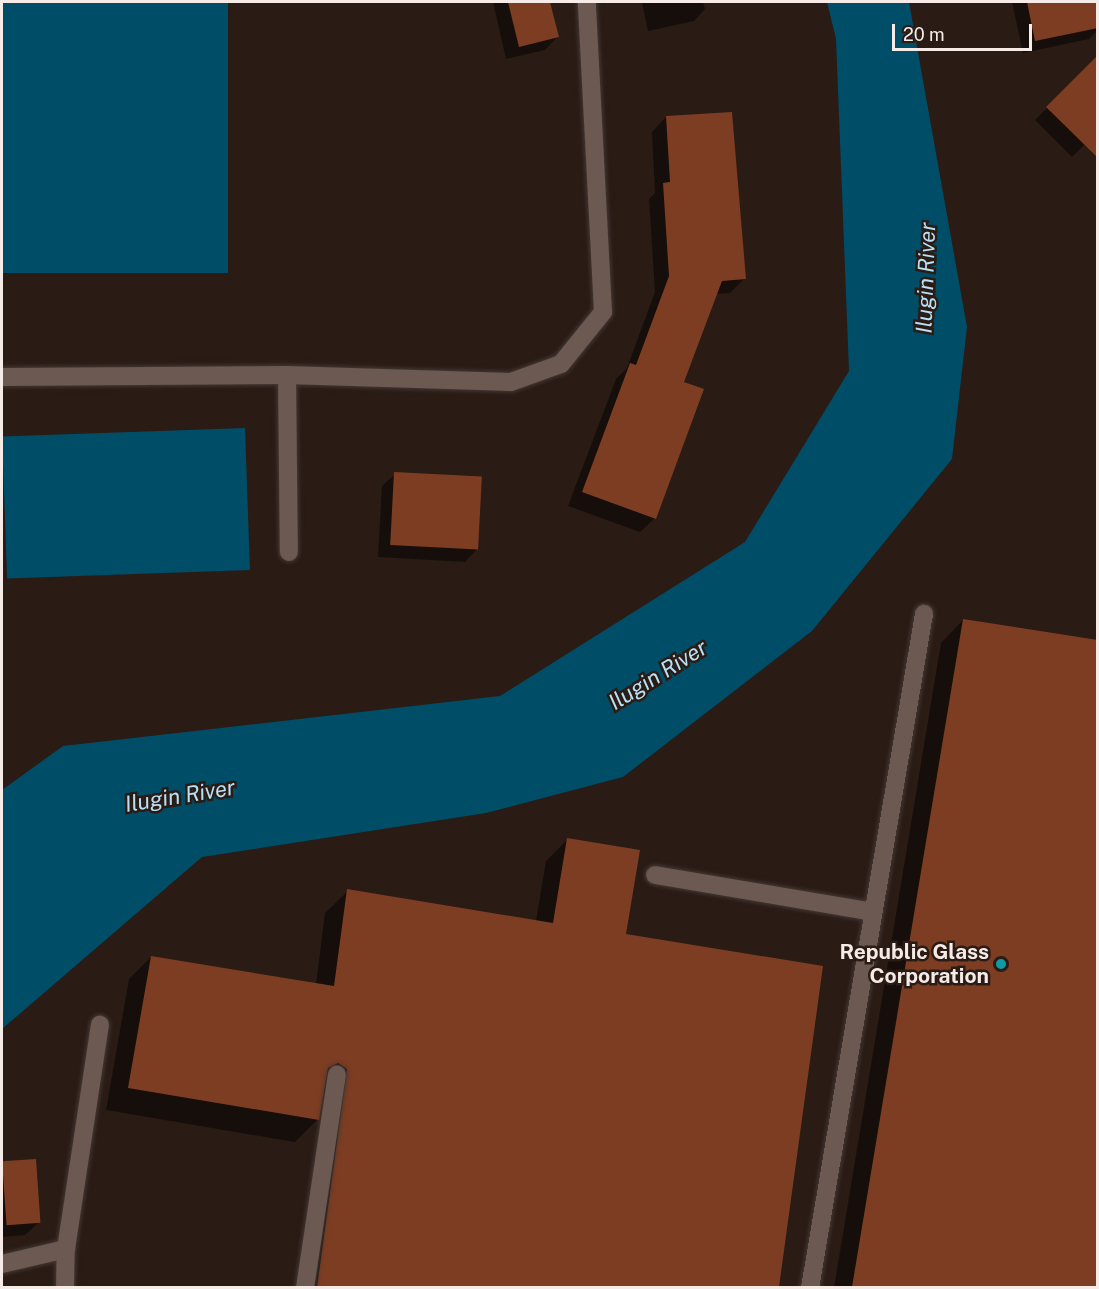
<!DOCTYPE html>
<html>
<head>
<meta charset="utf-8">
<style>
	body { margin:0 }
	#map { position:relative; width:1099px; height:1289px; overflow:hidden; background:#2a1b15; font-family:"Public Sans",sans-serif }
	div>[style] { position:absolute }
	.water>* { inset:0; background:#004d67; transform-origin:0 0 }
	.shadow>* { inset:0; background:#0007 }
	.building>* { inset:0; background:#7d3d22; transform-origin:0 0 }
	.roads { filter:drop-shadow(0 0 2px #443834) drop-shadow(0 0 2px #443834) }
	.minor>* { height:18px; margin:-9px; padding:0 9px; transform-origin:9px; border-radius:9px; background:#6b5952 }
	.dots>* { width:16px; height:16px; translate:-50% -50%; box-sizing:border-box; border:3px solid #2a1b15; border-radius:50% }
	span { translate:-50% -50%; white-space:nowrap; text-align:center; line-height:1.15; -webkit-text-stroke:5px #2a1b15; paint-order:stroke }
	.poi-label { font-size:21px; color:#f6ebe7; font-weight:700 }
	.right { translate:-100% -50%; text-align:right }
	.water-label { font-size:22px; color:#b8e1f5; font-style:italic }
	.frame { position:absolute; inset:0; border:3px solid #f6ebe7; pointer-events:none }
	.scale { position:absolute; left:892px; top:24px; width:140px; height:27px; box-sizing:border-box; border:3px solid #f6ebe7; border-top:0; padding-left:8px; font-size:18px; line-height:21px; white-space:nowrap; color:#f6ebe7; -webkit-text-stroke:4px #2a1b15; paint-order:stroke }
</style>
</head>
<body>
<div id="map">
	<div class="water">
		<div style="left:2px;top:2px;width:226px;height:271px"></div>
		<div style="clip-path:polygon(827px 2px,909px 2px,967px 327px,952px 459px,812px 631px,623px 777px,486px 813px,202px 857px,2px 1029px,2px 790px,63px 746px,500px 696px,745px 542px,849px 371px,836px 39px)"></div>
		<div style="left:245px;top:428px;width:142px;height:243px;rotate:88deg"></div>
	</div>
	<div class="shadow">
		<div style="clip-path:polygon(493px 2px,549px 2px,557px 37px,545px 50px,506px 59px)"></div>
		<div style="clip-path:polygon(642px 2px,703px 2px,705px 9px,694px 21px,648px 31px)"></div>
		<div style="clip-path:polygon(1012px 2px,1096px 2px,1098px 30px,1089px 39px,1023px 53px)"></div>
		<div style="clip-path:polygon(1098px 57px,1098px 131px,1072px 157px,1035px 120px)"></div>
		<div style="clip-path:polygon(666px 117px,745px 278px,730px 293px,715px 294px,682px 383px,655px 518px,640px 532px,568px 506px,616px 379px,627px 368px,655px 292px,649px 199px,655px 193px,652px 132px)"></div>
		<div style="clip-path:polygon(395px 474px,477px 549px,465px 562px,378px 557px,382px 486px)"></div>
		<div style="clip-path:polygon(963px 620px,1098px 642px,1098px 1288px,834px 1288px,941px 643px)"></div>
		<div style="clip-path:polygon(568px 839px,624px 935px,822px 968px,777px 1288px,299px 1288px,326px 1093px,323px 1090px,317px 1120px,295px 1142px,106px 1110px,129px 979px,151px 957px,316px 984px,325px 913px,348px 891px,536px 921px,546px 861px)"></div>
		<div style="clip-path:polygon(35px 1160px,38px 1223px,25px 1235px,2px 1237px,2px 1162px)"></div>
	</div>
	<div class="building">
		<div style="clip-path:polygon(508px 2px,550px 2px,559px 37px,519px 47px)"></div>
		<div style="clip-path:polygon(1027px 2px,1098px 2px,1098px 28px,1035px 41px)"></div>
		<div style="clip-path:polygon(1098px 55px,1098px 158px,1046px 107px)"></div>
		<div style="clip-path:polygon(732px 112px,746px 279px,722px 281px,684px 382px,704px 389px,656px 519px,582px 492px,630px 363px,636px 365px,669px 276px,663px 183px,670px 182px,666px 116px)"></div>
		<div style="left:394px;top:472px;width:88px;height:73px;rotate:3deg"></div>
		<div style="clip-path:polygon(963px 619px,1098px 640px,1098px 1287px,852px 1287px)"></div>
		<div style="clip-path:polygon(567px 838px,640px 850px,626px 934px,823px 966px,779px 1287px,317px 1287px,347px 1069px,338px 1063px,328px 1068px,319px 1120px,128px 1088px,151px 956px,334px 986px,347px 889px,553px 923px)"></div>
		<div style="left:36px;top:1159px;width:64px;height:34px;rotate:86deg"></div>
	</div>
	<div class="roads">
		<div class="minor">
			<div style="left:287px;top:375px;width:177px;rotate:89.4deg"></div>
			<div style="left:2px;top:377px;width:285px;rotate:-0.4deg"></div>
			<div style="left:287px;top:375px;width:224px;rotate:1.8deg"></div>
			<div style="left:511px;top:382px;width:53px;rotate:-19.8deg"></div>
			<div style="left:561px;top:364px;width:67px;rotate:-51.1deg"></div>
			<div style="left:603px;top:312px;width:310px;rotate:-93deg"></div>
			<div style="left:655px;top:875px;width:221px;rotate:9.6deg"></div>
			<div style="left:2px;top:1264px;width:66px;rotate:-13.2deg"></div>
			<div style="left:66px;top:1249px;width:227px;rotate:-81.4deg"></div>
			<div style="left:65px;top:1288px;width:39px;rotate:-89deg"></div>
			<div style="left:305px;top:1288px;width:216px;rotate:-81.5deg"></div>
			<div style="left:810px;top:1288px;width:684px;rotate:-80.4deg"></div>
		</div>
	</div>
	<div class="dots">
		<div style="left:1001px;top:964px;background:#0f9aa8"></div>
	</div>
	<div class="poi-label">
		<span class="right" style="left:989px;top:964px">Republic Glass<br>Corporation</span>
	</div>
	<div class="water-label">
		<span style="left:926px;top:278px;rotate:-88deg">Ilugin River</span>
		<span style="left:658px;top:675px;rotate:-32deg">Ilugin River</span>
		<span style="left:180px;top:796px;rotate:-9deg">Ilugin River</span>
	</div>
	<div class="frame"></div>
	<div class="scale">20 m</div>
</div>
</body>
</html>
